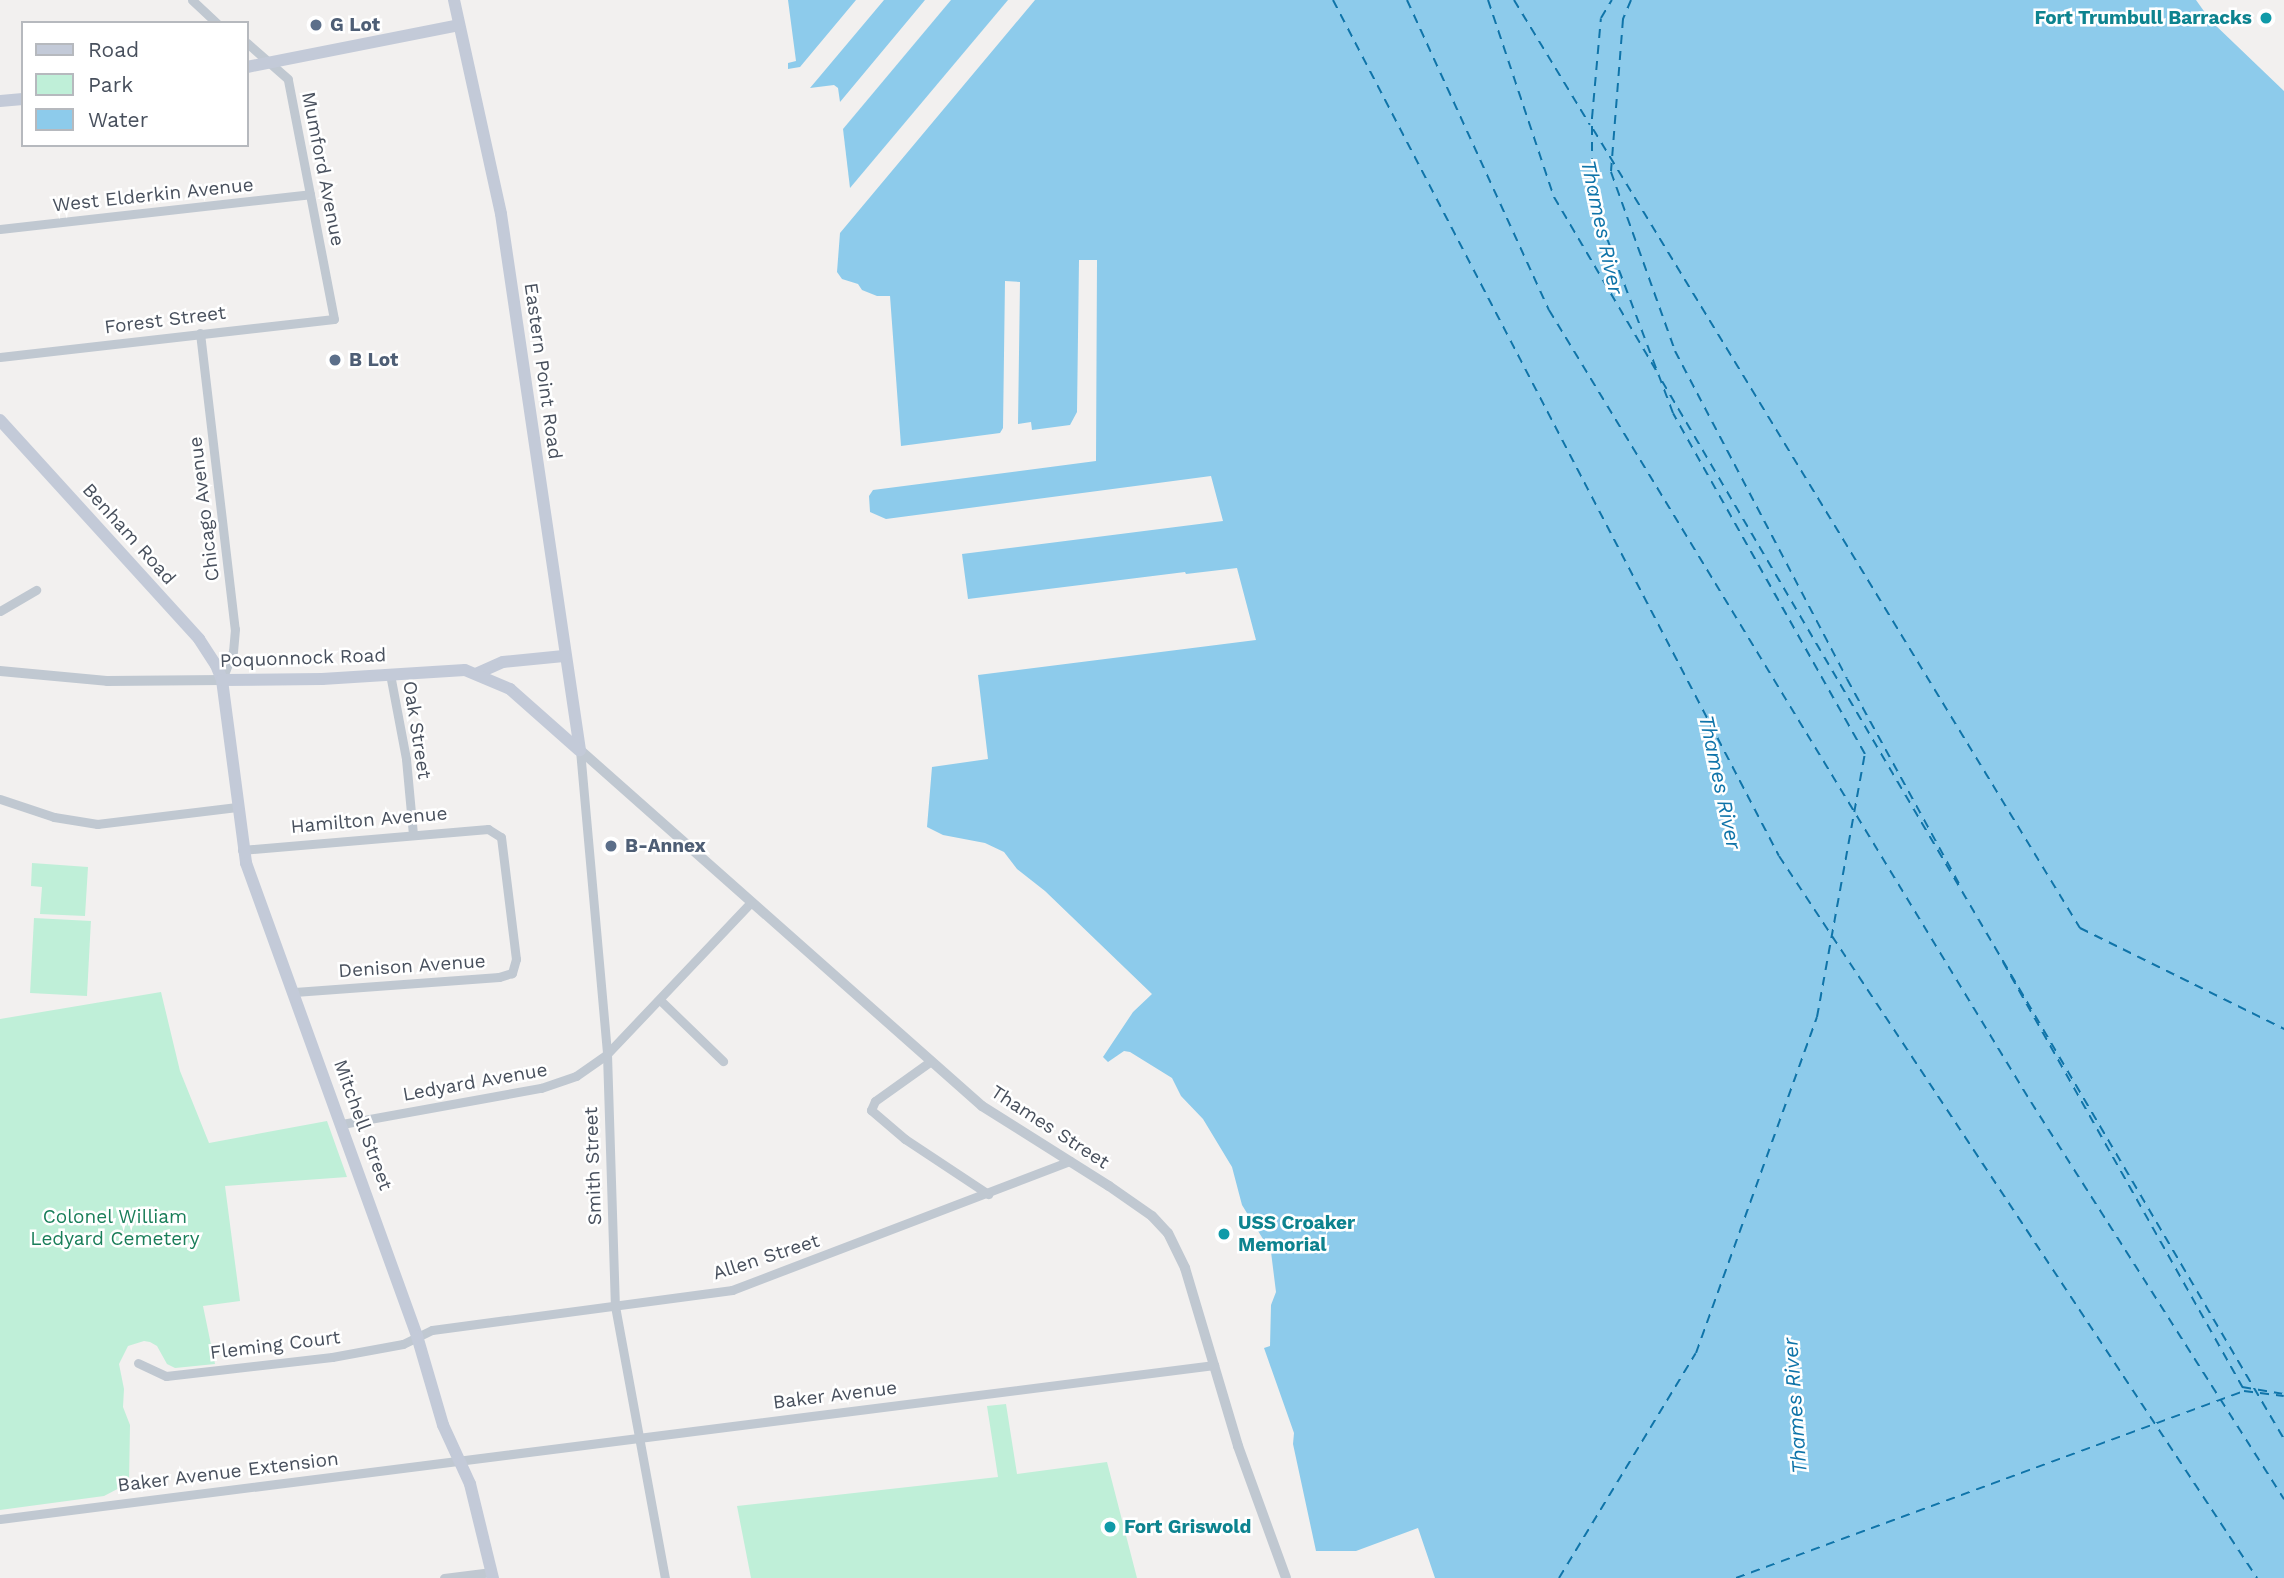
<!DOCTYPE html>
<html>
<head>
<meta charset="utf-8">
<style>
	body { margin:0 }
	#map { position:relative; width:2284px; height:1578px; overflow:hidden; background:#f2f0ef; font-family:"Work Sans",sans-serif }
	div>[style] { position:absolute }
	.green>* { inset:0; background:#bfefd8; transform-origin:0 0 }
	.water>* { inset:0; background:#8dcbeb }
	.pier>* { inset:0; background:#f2f0ef }
	.ferry>* { height:2px; margin-top:-1px; transform-origin:0; background:repeating-linear-gradient(90deg,#0f74a9 0 9px,transparent 0 16px) }
	.minor>* { height:9px; margin:-4.5px; padding:0 4.5px; transform-origin:4.5px; border-radius:4.5px; background:#c0c8d1 }
	.tertiary>* { height:10px; margin:-5px; padding:0 5px; transform-origin:5px; border-radius:5px; background:#c0c8d1 }
	.secondary>* { height:12px; margin:-6px; padding:0 6px; transform-origin:6px; border-radius:6px; background:#c3cad8 }
	.dots>* { width:19px; height:19px; translate:-50% -50%; box-sizing:border-box; border:4px solid #fff; border-radius:50% }
	span { translate:-50% -50%; white-space:nowrap; text-align:center; line-height:1.15; -webkit-text-stroke:5px #fff; paint-order:stroke }
	.culture-label { font-size:19px; color:#0d838f; font-weight:700 }
	.right { translate:-100% -50%; text-align:right }
	.left { translate:0 -50%; text-align:left }
	.service-label { font-size:19px; color:#4e5e75; font-weight:700 }
	.street-label { font-size:19px; color:#48505d }
	.park-label { font-size:19px; color:#197e59 }
	.water-label { font-size:21px; color:#0f74a9; font-style:italic }
	.legend { position:absolute; left:21px; top:21px; width:228px; height:126px; box-sizing:border-box; background:#fff; border:2px solid #b6b9be; margin:0; padding:9px 12px; list-style:none; font-size:21px; color:#48505d }
	.legend li { display:flex; align-items:center; gap:14px; height:35px }
	.legend b { width:35px; border:2px solid #b6b9be }
</style>
</head>
<body>
<div id="map">
	<div class="green">
		<div style="clip-path:polygon(32px 863px,88px 867px,85px 916px,40px 914px,42px 887px,31px 886px)"></div>
		<div style="left:34px;top:918px;width:57px;height:75px;rotate:3deg"></div>
		<div style="clip-path:polygon(161px 992px,180px 1071px,209px 1143px,327px 1121px,347px 1177px,225px 1186px,240px 1301px,203px 1306px,215px 1364px,175px 1368px,167px 1364px,157px 1346px,150px 1342px,144px 1341px,128px 1346px,119px 1364px,124px 1389px,123px 1407px,130px 1425px,129px 1483px,104px 1496px,0 1510px,0 1019px)"></div>
		<div style="clip-path:polygon(1006px 1404px,1017px 1474px,1107px 1462px,1137px 1578px,751px 1578px,737px 1506px,998px 1477px,987px 1406px)"></div>
	</div>
	<div class="water">
		<div style="clip-path:polygon(788px 0,856px 0,800px 67px,788px 69px,788px 63px,796px 61px)"></div>
		<div style="clip-path:polygon(884px 0,925px 0,840px 102px,838px 88px,834px 85px,810px 88px)"></div>
		<div style="clip-path:polygon(951px 0,1008px 0,850px 188px,843px 129px)"></div>
		<div style="clip-path:polygon(1035px 0,2202px 0,2284px 82px,2284px 1578px,1435px 1578px,1418px 1528px,1356px 1551px,1316px 1551px,1293px 1444px,1294px 1433px,1264px 1348px,1270px 1346px,1271px 1305px,1276px 1292px,1271px 1252px,1242px 1205px,1232px 1167px,1203px 1119px,1181px 1096px,1172px 1078px,1130px 1052px,1124px 1051px,1108px 1062px,1103px 1057px,1133px 1012px,1152px 994px,1045px 891px,1017px 869px,1004px 852px,985px 843px,943px 835px,927px 827px,932px 767px,988px 759px,978px 675px,1256px 640px,1237px 568px,1186px 574px,1185px 572px,968px 599px,962px 554px,1223px 521px,1211px 476px,886px 519px,870px 512px,869px 496px,873px 490px,1096px 461px,1097px 260px,1079px 260px,1077px 412px,1070px 425px,1032px 430px,1031px 422px,1018px 424px,1020px 282px,1005px 281px,1003px 428px,1000px 433px,901px 446px,890px 296px,877px 296px,862px 290px,858px 284px,842px 279px,837px 272px,840px 233px)"></div>
	</div>
	<div class="pier">
		<div style="clip-path:polygon(2196px 0,2205px 0,2219px 18px,2236px 29px,2284px 80px,2284px 91px,2211px 21px)"></div>
	</div>
	<div class="ferry">
		<div style="left:1333px;top:0;width:965px;rotate:62.48deg"></div>
		<div style="left:1779px;top:856px;width:866px;rotate:56.49deg"></div>
		<div style="left:1407px;top:0;width:341px;rotate:65.4deg"></div>
		<div style="left:1549px;top:310px;width:927px;rotate:58.68deg"></div>
		<div style="left:2031px;top:1102px;width:471px;rotate:57.5deg"></div>
		<div style="left:1488px;top:0;width:208px;rotate:71.5deg"></div>
		<div style="left:1554px;top:197px;width:201px;rotate:59.5deg"></div>
		<div style="left:1514px;top:0;width:146px;rotate:58.7deg"></div>
		<div style="left:1631px;top:0;width:21px;rotate:113deg"></div>
		<div style="left:1623px;top:19px;width:153px;rotate:94.5deg"></div>
		<div style="left:1611px;top:172px;width:190px;rotate:70.3deg"></div>
		<div style="left:1675px;top:351px;width:370px;rotate:62.3deg"></div>
		<div style="left:1847px;top:679px;width:237px;rotate:61.3deg"></div>
		<div style="left:1593px;top:129px;width:936px;rotate:58.64deg"></div>
		<div style="left:2080px;top:928px;width:228px;rotate:26.3deg"></div>
		<div style="left:1662px;top:381px;width:1227px;rotate:59.55deg"></div>
		<div style="left:2003px;top:962px;width:488px;rotate:60.6deg"></div>
		<div style="left:2242px;top:1387px;width:43px;rotate:9.5deg"></div>
		<div style="left:1559px;top:1578px;width:263px;rotate:-58.7deg"></div>
		<div style="left:1696px;top:1353px;width:357px;rotate:-70.2deg"></div>
		<div style="left:1817px;top:1017px;width:267px;rotate:-79.7deg"></div>
		<div style="left:1865px;top:754px;width:391px;rotate:-119.4deg"></div>
		<div style="left:1673px;top:413px;width:229px;rotate:-110.7deg"></div>
		<div style="left:1592px;top:199px;width:81px;rotate:-90deg"></div>
		<div style="left:1592px;top:118px;width:100px;rotate:-84.9deg"></div>
		<div style="left:1601px;top:18px;width:21px;rotate:-59deg"></div>
		<div style="left:1736px;top:1578px;width:541px;rotate:-20.21deg"></div>
		<div style="left:2244px;top:1391px;width:40px;rotate:7.1deg"></div>
	</div>
	<div class="minor">
		<div style="left:192px;top:0;width:34px;rotate:43deg"></div>
		<div style="left:0;top:229px;width:312px;rotate:-6.4deg"></div>
		<div style="left:200px;top:333px;width:298px;rotate:83.3deg"></div>
		<div style="left:235px;top:629px;width:22px;rotate:95deg"></div>
		<div style="left:233px;top:651px;width:31px;rotate:111deg"></div>
		<div style="left:0;top:357px;width:336px;rotate:-6.5deg"></div>
		<div style="left:334px;top:319px;width:244px;rotate:-100.9deg"></div>
		<div style="left:288px;top:79px;width:55px;rotate:-138.7deg"></div>
		<div style="left:0;top:611px;width:42px;rotate:-30.3deg"></div>
		<div style="left:390px;top:674px;width:86px;rotate:79.3deg"></div>
		<div style="left:406px;top:759px;width:75px;rotate:84.7deg"></div>
		<div style="left:580px;top:750px;width:305px;rotate:84.9deg"></div>
		<div style="left:607px;top:1054px;width:252px;rotate:88.2deg"></div>
		<div style="left:615px;top:1306px;width:277px;rotate:79.6deg"></div>
		<div style="left:0;top:799px;width:57px;rotate:18.4deg"></div>
		<div style="left:54px;top:817px;width:44px;rotate:9.2deg"></div>
		<div style="left:97px;top:824px;width:141px;rotate:-6.9deg"></div>
		<div style="left:242px;top:850px;width:247px;rotate:-4.9deg"></div>
		<div style="left:488px;top:829px;width:15px;rotate:32deg"></div>
		<div style="left:501px;top:837px;width:123px;rotate:83deg"></div>
		<div style="left:516px;top:959px;width:15px;rotate:106deg"></div>
		<div style="left:512px;top:973px;width:14px;rotate:163deg"></div>
		<div style="left:499px;top:977px;width:205px;rotate:175.8deg"></div>
		<div style="left:660px;top:1000px;width:88px;rotate:44.1deg"></div>
		<div style="left:931px;top:1061px;width:69px;rotate:144.5deg"></div>
		<div style="left:875px;top:1101px;width:10px;rotate:114deg"></div>
		<div style="left:871px;top:1110px;width:45px;rotate:40.5deg"></div>
		<div style="left:905px;top:1139px;width:100px;rotate:33.5deg"></div>
		<div style="left:342px;top:1124px;width:202px;rotate:-10.3deg"></div>
		<div style="left:541px;top:1088px;width:37px;rotate:-19deg"></div>
		<div style="left:576px;top:1076px;width:38px;rotate:-35deg"></div>
		<div style="left:607px;top:1054px;width:209px;rotate:-46.5deg"></div>
		<div style="left:138px;top:1363px;width:31px;rotate:25deg"></div>
		<div style="left:166px;top:1376px;width:167px;rotate:-6.5deg"></div>
		<div style="left:332px;top:1357px;width:72px;rotate:-10.4deg"></div>
		<div style="left:403px;top:1344px;width:32px;rotate:-26deg"></div>
		<div style="left:432px;top:1330px;width:303px;rotate:-7.6deg"></div>
		<div style="left:732px;top:1290px;width:362px;rotate:-20.9deg"></div>
		<div style="left:0;top:1519px;width:1224px;rotate:-7.23deg"></div>
		<div style="left:444px;top:1578px;width:48px;rotate:-7.1deg"></div>
	</div>
	<div class="tertiary">
		<div style="left:0;top:671px;width:107px;rotate:5.3deg"></div>
		<div style="left:107px;top:681px;width:115px;rotate:-0.5deg"></div>
		<div style="left:580px;top:750px;width:537px;rotate:41.53deg"></div>
		<div style="left:982px;top:1106px;width:150px;rotate:32.2deg"></div>
		<div style="left:1109px;top:1186px;width:52px;rotate:34.9deg"></div>
		<div style="left:1152px;top:1216px;width:23px;rotate:47deg"></div>
		<div style="left:1168px;top:1233px;width:39px;rotate:64deg"></div>
		<div style="left:1185px;top:1268px;width:186px;rotate:73.4deg"></div>
		<div style="left:1238px;top:1446px;width:140px;rotate:70deg"></div>
	</div>
	<div class="secondary">
		<div style="left:454px;top:0;width:219px;rotate:77.6deg"></div>
		<div style="left:501px;top:214px;width:542px;rotate:81.62deg"></div>
		<div style="left:247px;top:67px;width:216px;rotate:-11.2deg"></div>
		<div style="left:0;top:101px;width:23px;rotate:-5deg"></div>
		<div style="left:0;top:420px;width:296px;rotate:47.7deg"></div>
		<div style="left:199px;top:639px;width:31px;rotate:57deg"></div>
		<div style="left:216px;top:665px;width:16px;rotate:68deg"></div>
		<div style="left:222px;top:680px;width:185px;rotate:82.5deg"></div>
		<div style="left:246px;top:863px;width:503px;rotate:70.12deg"></div>
		<div style="left:417px;top:1336px;width:93px;rotate:73.7deg"></div>
		<div style="left:443px;top:1425px;width:65px;rotate:65.4deg"></div>
		<div style="left:470px;top:1484px;width:97px;rotate:76.3deg"></div>
		<div style="left:478px;top:673px;width:27px;rotate:-24deg"></div>
		<div style="left:503px;top:662px;width:61px;rotate:-5.6deg"></div>
		<div style="left:222px;top:680px;width:100px;rotate:-0.6deg"></div>
		<div style="left:322px;top:679px;width:143px;rotate:-3.6deg"></div>
		<div style="left:465px;top:670px;width:49px;rotate:22.9deg"></div>
		<div style="left:510px;top:689px;width:92px;rotate:41.5deg"></div>
	</div>
	<div class="dots">
		<div style="left:2266px;top:18px;background:#0f9aa8"></div>
		<div style="left:316px;top:25px;background:#5c6f8a"></div>
		<div style="left:335px;top:360px;background:#5c6f8a"></div>
		<div style="left:611px;top:846px;background:#5c6f8a"></div>
		<div style="left:1224px;top:1234px;background:#0f9aa8"></div>
		<div style="left:1110px;top:1527px;background:#0f9aa8"></div>
	</div>
	<div class="culture-label">
		<span class="right" style="left:2252px;top:18px">Fort Trumbull Barracks</span>
		<span class="left" style="left:1238px;top:1234px">USS Croaker<br>Memorial</span>
		<span class="left" style="left:1124px;top:1527px">Fort Griswold</span>
	</div>
	<div class="service-label">
		<span class="left" style="left:330px;top:25px">G Lot</span>
		<span class="left" style="left:349px;top:360px">B Lot</span>
		<span class="left" style="left:625px;top:846px">B-Annex</span>
	</div>
	<div class="street-label">
		<span style="left:323px;top:169px;rotate:79deg">Mumford Avenue</span>
		<span style="left:153px;top:195px;rotate:-6deg">West Elderkin Avenue</span>
		<span style="left:165px;top:320px;rotate:-7deg">Forest Street</span>
		<span style="left:543px;top:371px;rotate:82deg">Eastern Point Road</span>
		<span style="left:204px;top:509px;rotate:-97deg">Chicago Avenue</span>
		<span style="left:129px;top:534px;rotate:48deg">Benham Road</span>
		<span style="left:303px;top:658px;rotate:-2deg">Poquonnock Road</span>
		<span style="left:417px;top:730px;rotate:81deg">Oak Street</span>
		<span style="left:369px;top:820px;rotate:-5deg">Hamilton Avenue</span>
		<span style="left:412px;top:966px;rotate:-4deg">Denison Avenue</span>
		<span style="left:475px;top:1082px;rotate:-10deg">Ledyard Avenue</span>
		<span style="left:363px;top:1125px;rotate:70deg">Mitchell Street</span>
		<span style="left:1050px;top:1127px;rotate:33deg">Thames Street</span>
		<span style="left:593px;top:1166px;rotate:-92deg">Smith Street</span>
		<span style="left:766px;top:1257px;rotate:-18deg">Allen Street</span>
		<span style="left:275px;top:1345px;rotate:-7deg">Fleming Court</span>
		<span style="left:835px;top:1395px;rotate:-7deg">Baker Avenue</span>
		<span style="left:228px;top:1472px;rotate:-7deg">Baker Avenue Extension</span>
	</div>
	<div class="park-label">
		<span style="left:115px;top:1228px">Colonel William<br>Ledyard Cemetery</span>
	</div>
	<div class="water-label">
		<span style="left:1602px;top:227px;rotate:78deg">Thames River</span>
		<span style="left:1720px;top:782px;rotate:78deg">Thames River</span>
		<span style="left:1795px;top:1406px;rotate:-94deg">Thames River</span>
	</div>
	<ul class="legend">
	<li><b style="height:9px;background:#c3cad8"></b>Road</li>
	<li><b style="height:19px;background:#bfefd8"></b>Park</li>
	<li><b style="height:19px;background:#8dcbeb"></b>Water</li>
	</ul>
</div>
</body>
</html>
